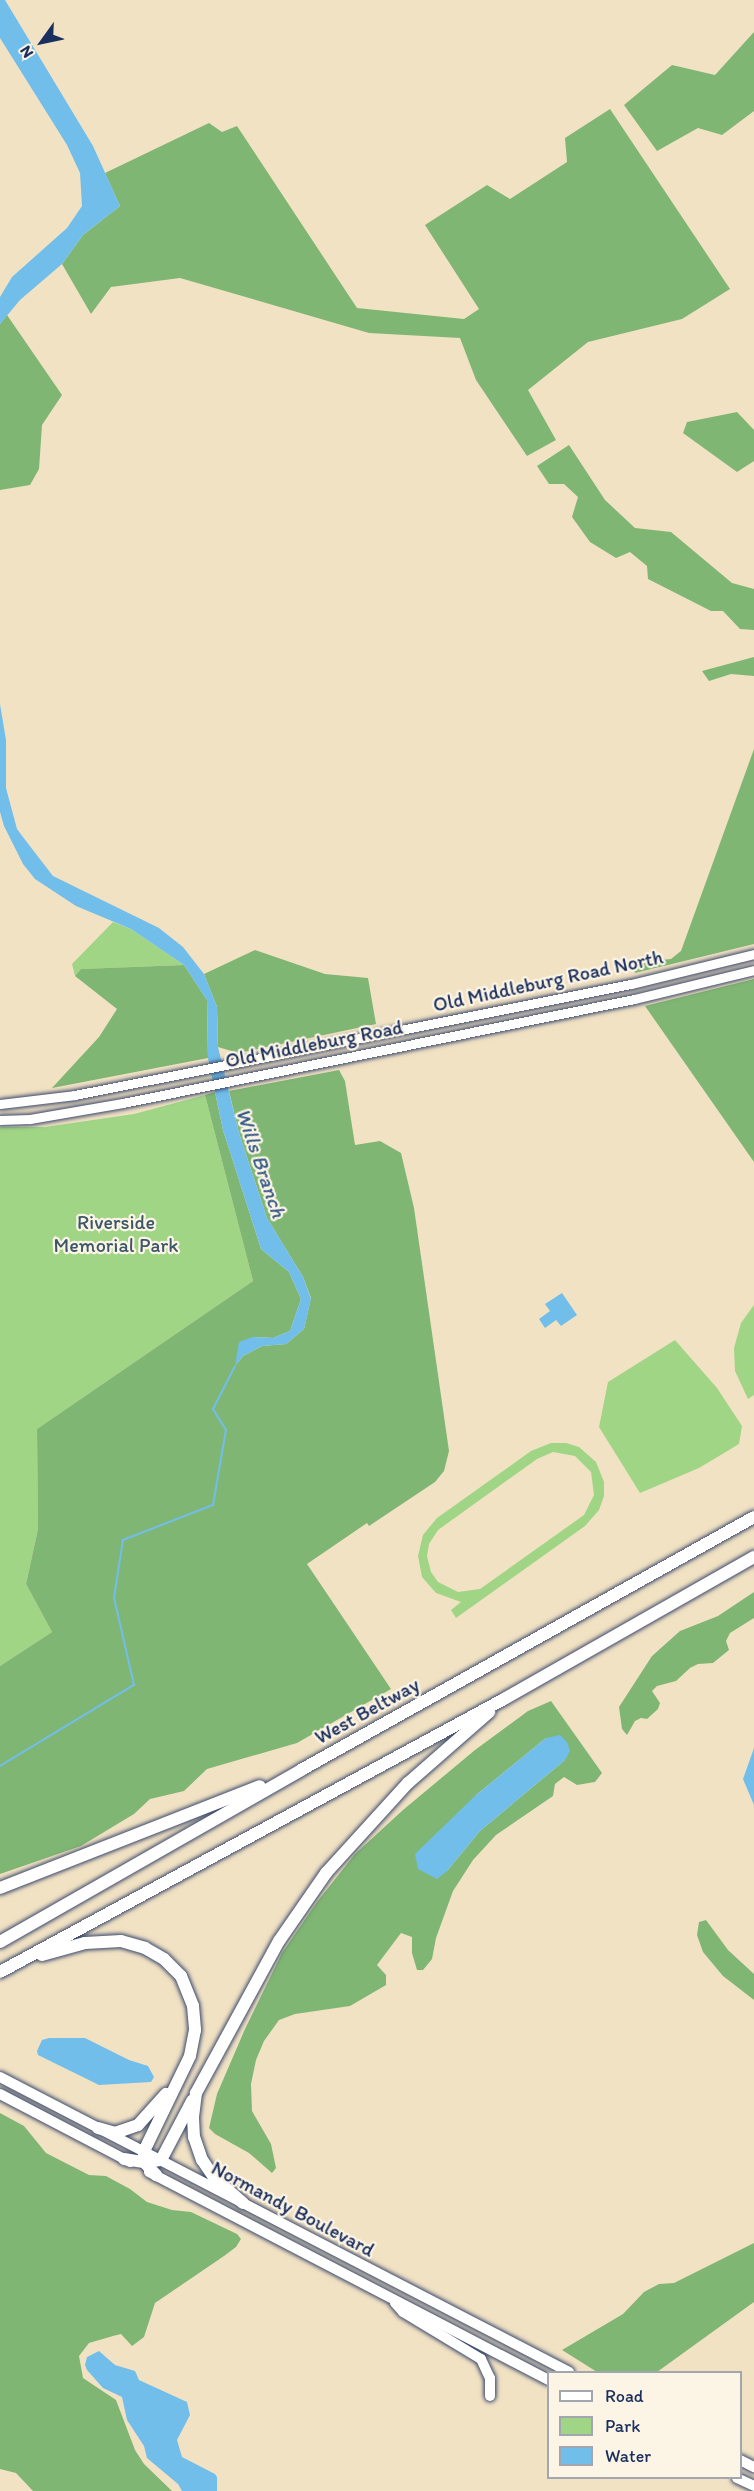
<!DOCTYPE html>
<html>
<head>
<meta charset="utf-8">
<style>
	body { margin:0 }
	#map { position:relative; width:754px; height:2491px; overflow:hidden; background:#f2e2c4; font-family:Itim,sans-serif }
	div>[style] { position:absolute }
	.green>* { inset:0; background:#a0d586 }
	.forest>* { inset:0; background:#80b673 }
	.water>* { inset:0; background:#71beeb }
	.stream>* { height:2px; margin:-1px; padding:0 1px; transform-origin:1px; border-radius:1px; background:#71beeb }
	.roads { filter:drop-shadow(0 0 2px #3b4a6d) drop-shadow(0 0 2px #3b4a6d) }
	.secondary>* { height:9px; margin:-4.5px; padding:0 4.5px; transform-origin:4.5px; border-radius:4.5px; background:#fff }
	.primary>* { height:10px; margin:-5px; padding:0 5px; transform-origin:5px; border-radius:5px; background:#fff }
	.highway>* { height:12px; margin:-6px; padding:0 6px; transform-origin:6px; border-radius:6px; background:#fff }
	span { translate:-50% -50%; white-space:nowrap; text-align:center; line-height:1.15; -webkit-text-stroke:4.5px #fcf5e5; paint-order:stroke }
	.street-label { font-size:20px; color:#1b2f5e }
	.park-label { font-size:20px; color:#3c5868 }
	.water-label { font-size:21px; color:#355a88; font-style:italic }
	.legend { position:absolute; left:547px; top:2371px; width:195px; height:108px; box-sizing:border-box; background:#fcf5e5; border:2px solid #a2a6af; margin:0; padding:8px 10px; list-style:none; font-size:18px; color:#1b2f5e }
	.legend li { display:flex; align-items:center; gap:12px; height:30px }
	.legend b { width:30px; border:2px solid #a2a6af }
	.north { position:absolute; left:12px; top:12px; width:60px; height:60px; -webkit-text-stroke:4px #fcf5e5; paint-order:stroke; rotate:237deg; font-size:16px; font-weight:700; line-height:24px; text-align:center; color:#1b2f5e }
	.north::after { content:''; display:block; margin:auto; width:21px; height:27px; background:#1b2f5e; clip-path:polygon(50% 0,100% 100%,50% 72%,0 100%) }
</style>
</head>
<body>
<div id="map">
	<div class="green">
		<div style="clip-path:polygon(113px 922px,131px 929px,184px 965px,81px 969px,75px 976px,72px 964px)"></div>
		<div style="clip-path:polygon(205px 1095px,253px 1281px,37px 1429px,38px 1529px,26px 1584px,52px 1632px,0 1666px,0 1127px,45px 1127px,134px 1114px)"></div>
		<div style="clip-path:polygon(754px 1305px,754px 1395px,748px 1399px,735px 1371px,734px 1348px,741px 1323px)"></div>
		<div style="clip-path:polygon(675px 1340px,717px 1388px,742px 1426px,739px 1444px,699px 1468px,640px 1493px,599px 1427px,608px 1382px)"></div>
		<div style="clip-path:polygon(evenodd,551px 1443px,566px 1443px,579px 1447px,596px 1462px,604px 1482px,604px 1496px,599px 1510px,585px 1526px,456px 1618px,451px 1610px,461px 1602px,436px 1593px,422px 1577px,418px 1556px,423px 1535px,437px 1518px,531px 1451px,551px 1443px,553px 1452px,575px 1456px,591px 1472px,594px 1495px,584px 1515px,480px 1589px,458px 1592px,438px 1582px,431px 1572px,427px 1556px,429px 1544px,438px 1530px,537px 1459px,553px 1452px)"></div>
	</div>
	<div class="forest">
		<div style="clip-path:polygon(754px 32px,754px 111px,722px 135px,698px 128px,657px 151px,624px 105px,672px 65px,715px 75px)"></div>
		<div style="clip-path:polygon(610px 109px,730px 289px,682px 319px,588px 342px,528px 390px,556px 440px,527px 456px,476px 380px,460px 338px,369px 333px,180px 278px,111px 287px,91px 314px,62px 264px,83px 235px,120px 206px,105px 173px,209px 123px,222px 132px,237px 126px,357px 308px,464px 319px,479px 309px,425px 225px,487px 185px,510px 199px,567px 162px,565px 138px)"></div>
		<div style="clip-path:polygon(7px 315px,62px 395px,42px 425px,39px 469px,30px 485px,0 490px,0 324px)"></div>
		<div style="clip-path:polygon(737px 412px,754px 430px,754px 461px,737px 472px,683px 433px,687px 422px)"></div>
		<div style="clip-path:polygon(569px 445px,605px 500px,635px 528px,671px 532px,732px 583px,754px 589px,754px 630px,740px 629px,723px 611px,711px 611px,648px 579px,647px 566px,630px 552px,616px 558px,590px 542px,572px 517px,578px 497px,564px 484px,549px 484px,537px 466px)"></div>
		<div style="clip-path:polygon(754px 657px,754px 676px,731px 674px,709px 681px,702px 671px)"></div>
		<div style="clip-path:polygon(754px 749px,754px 944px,635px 973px,631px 963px,671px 959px,681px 951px)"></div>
		<div style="clip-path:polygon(255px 950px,325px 974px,368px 978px,376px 1024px,238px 1053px,218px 1047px,217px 1007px,204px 974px)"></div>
		<div style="clip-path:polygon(184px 965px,207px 1000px,208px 1058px,52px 1088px,99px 1037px,117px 1009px,75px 976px,81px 969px)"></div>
		<div style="clip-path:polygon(754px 979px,754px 1162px,645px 1006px)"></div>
		<div style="clip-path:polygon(339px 1070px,345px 1081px,355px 1145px,380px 1141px,401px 1153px,414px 1208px,449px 1451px,444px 1471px,435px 1482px,369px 1526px,367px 1523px,307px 1564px,391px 1689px,297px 1743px,207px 1769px,184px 1791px,150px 1799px,134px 1814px,81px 1846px,0 1874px,0 1666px,52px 1632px,26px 1584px,38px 1529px,37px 1429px,253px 1281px,205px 1095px,215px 1092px,223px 1130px,261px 1249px,289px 1272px,301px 1299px,290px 1331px,273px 1338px,253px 1337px,236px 1365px,243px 1356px,262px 1346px,286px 1344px,304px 1329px,311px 1298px,303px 1277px,267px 1218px,239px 1133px,229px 1091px)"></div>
		<div style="clip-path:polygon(754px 1592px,754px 1618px,730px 1633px,726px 1641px,729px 1650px,713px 1663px,698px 1664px,690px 1668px,676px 1681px,657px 1686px,652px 1691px,660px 1703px,658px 1709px,647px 1719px,641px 1718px,635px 1721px,627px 1735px,622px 1729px,619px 1707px,652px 1656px,680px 1631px,718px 1616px)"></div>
		<div style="clip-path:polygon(evenodd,551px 1701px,602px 1773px,595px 1782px,577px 1785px,564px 1777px,555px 1784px,553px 1796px,496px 1835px,473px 1860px,453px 1891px,436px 1938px,432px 1959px,423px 1970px,417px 1970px,412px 1953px,412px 1937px,401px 1933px,377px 1965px,386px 1975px,386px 1985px,350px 2006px,295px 2014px,279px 2020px,264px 2041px,256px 2060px,251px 2084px,252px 2111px,271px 2144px,276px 2168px,272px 2173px,249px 2153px,215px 2134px,209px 2128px,217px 2094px,245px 2029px,282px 1953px,317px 1902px,355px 1854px,403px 1810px,475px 1750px,528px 1711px,551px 1701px,546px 1738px,565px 1760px,480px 1831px,447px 1871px,476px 1795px,546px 1738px)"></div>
		<div style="clip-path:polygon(706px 1920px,728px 1950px,754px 1974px,754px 2000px,723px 1976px,703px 1952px,697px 1935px,699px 1922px)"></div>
		<div style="clip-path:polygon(0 2113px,24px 2126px,46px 2153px,89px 2175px,106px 2176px,130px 2189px,147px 2202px,172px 2210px,191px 2212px,237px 2234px,241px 2239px,236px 2247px,224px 2256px,155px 2303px,144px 2337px,132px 2346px,121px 2334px,113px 2336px,89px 2343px,79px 2356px,83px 2378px,116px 2400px,135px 2450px,144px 2464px,172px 2491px,33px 2491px,16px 2473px,0 2469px)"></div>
		<div style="clip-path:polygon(754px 2243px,754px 2302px,657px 2372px,597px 2372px,562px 2350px,623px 2314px,644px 2292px,659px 2284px,674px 2283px)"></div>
	</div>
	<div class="water">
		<div style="clip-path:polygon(0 0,5px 0,93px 146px,120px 206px,83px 235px,62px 264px,20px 300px,0 324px,0 297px,12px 277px,67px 228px,82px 206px,80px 173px,67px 145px,0 38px)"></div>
		<div style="clip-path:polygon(0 704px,6px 740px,6px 788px,17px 829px,26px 841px,53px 876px,159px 928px,183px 947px,204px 974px,217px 1007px,218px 1047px,239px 1133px,267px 1218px,303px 1277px,311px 1299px,304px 1329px,286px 1344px,262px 1346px,243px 1356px,235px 1366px,239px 1342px,253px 1337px,273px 1338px,290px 1331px,301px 1299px,289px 1272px,261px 1249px,223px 1130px,208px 1058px,207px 1000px,184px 965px,131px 929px,76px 906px,35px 879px,23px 864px,4px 826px,0 812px)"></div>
		<div style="clip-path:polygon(562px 1293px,577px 1315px,561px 1326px,556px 1320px,545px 1328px,539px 1319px,550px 1311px,545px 1304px)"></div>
		<div style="clip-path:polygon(560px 1735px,567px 1742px,570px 1751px,565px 1760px,480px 1831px,447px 1871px,437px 1879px,418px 1869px,415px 1854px,476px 1795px,546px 1738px)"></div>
		<div style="clip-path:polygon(754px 1748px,754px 1805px,743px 1779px)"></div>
		<div style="clip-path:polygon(49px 2038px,85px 2038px,129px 2060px,148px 2066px,154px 2077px,151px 2082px,99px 2085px,38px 2055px,37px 2051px,42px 2040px)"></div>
		<div style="clip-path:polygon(99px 2351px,115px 2365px,135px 2371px,139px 2380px,187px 2402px,190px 2415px,177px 2440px,182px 2457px,215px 2474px,217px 2477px,217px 2491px,182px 2491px,178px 2484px,147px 2458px,144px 2446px,127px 2420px,122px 2397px,103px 2388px,87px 2370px,85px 2365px,87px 2357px)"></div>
	</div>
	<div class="stream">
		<div style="left:0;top:1766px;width:157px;rotate:-31.2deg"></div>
		<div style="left:134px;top:1685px;width:89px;rotate:-102.9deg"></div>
		<div style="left:114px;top:1598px;width:59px;rotate:-81.2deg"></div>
		<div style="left:123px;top:1540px;width:97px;rotate:-21.3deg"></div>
		<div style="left:213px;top:1505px;width:76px;rotate:-80.2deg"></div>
		<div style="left:226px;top:1430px;width:25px;rotate:-122deg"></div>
		<div style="left:213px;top:1409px;width:48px;rotate:-62.9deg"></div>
	</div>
	<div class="roads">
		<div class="secondary">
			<div style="left:0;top:1104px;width:76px;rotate:-6.8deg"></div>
			<div style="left:75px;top:1095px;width:567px;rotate:-11.29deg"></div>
			<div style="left:631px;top:984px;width:127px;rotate:-13.7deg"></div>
			<div style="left:0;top:1120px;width:30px;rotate:-2deg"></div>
			<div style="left:30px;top:1119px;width:94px;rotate:-9.8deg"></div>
			<div style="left:123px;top:1103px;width:521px;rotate:-11.5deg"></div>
			<div style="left:634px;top:999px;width:123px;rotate:-13.6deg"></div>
		</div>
		<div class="primary">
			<div style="left:0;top:2077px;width:641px;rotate:27.4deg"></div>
			<div style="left:0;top:2094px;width:147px;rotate:27.6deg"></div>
			<div style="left:149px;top:2172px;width:450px;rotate:27.5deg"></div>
			<div style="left:395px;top:2303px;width:12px;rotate:48deg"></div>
			<div style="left:403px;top:2312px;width:91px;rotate:31.1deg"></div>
			<div style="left:481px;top:2359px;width:21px;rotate:65deg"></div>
			<div style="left:490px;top:2378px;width:18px;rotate:90deg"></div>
			<div style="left:740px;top:2460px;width:16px;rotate:27deg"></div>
			<div style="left:737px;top:2478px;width:19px;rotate:25deg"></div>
		</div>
		<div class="highway">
			<div style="left:0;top:1888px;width:279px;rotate:-21.4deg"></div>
			<div style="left:0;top:1942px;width:347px;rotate:-29.7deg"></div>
			<div style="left:301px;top:1770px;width:519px;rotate:-29.18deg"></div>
			<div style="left:42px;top:1955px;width:45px;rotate:-15.6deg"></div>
			<div style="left:85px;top:1943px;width:36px;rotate:-3deg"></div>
			<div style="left:121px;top:1941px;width:25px;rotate:16deg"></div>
			<div style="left:145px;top:1948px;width:22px;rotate:30deg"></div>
			<div style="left:164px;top:1959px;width:24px;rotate:45deg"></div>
			<div style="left:181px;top:1976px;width:32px;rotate:68deg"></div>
			<div style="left:193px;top:2006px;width:24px;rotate:85deg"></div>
			<div style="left:195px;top:2030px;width:26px;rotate:101deg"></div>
			<div style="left:190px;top:2056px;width:106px;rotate:115.8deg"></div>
			<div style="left:144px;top:2151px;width:11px;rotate:90deg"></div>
			<div style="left:144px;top:2162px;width:18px;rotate:47deg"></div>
			<div style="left:0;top:1972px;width:573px;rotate:-28.44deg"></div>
			<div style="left:504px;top:1699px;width:288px;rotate:-29.6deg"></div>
			<div style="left:98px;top:2128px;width:18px;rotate:16deg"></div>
			<div style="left:115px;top:2133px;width:24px;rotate:-19deg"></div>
			<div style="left:138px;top:2125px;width:42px;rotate:-47.9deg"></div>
			<div style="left:124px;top:2159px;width:20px;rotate:9deg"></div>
			<div style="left:144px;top:2162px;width:17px;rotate:-7deg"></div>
			<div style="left:161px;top:2160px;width:67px;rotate:-62.3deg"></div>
			<div style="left:243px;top:2203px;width:37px;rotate:-139deg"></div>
			<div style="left:215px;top:2179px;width:23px;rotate:-124deg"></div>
			<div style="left:202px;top:2160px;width:24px;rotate:-109deg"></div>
			<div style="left:194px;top:2137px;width:20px;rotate:-93deg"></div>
			<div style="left:193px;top:2117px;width:24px;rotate:-83deg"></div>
			<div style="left:196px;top:2093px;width:173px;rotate:-61.4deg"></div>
			<div style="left:279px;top:1941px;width:83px;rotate:-55.3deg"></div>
			<div style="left:326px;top:1873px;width:122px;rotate:-47.7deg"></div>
			<div style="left:408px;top:1783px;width:108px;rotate:-41.2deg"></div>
		</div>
	</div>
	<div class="street-label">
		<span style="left:548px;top:981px;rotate:-12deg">Old Middleburg Road North</span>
		<span style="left:314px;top:1044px;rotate:-11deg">Old Middleburg Road</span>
		<span style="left:367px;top:1711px;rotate:-29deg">West Beltway</span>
		<span style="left:293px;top:2209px;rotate:28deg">Normandy Boulevard</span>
	</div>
	<div class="park-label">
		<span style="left:116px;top:1234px">Riverside<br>Memorial Park</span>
	</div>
	<div class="water-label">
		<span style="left:261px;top:1163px;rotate:71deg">Wills Branch</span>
	</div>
	<ul class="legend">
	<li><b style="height:8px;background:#fff"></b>Road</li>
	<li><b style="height:16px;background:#a0d586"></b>Park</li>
	<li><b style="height:16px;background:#71beeb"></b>Water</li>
	</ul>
	<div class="north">N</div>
</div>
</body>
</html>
